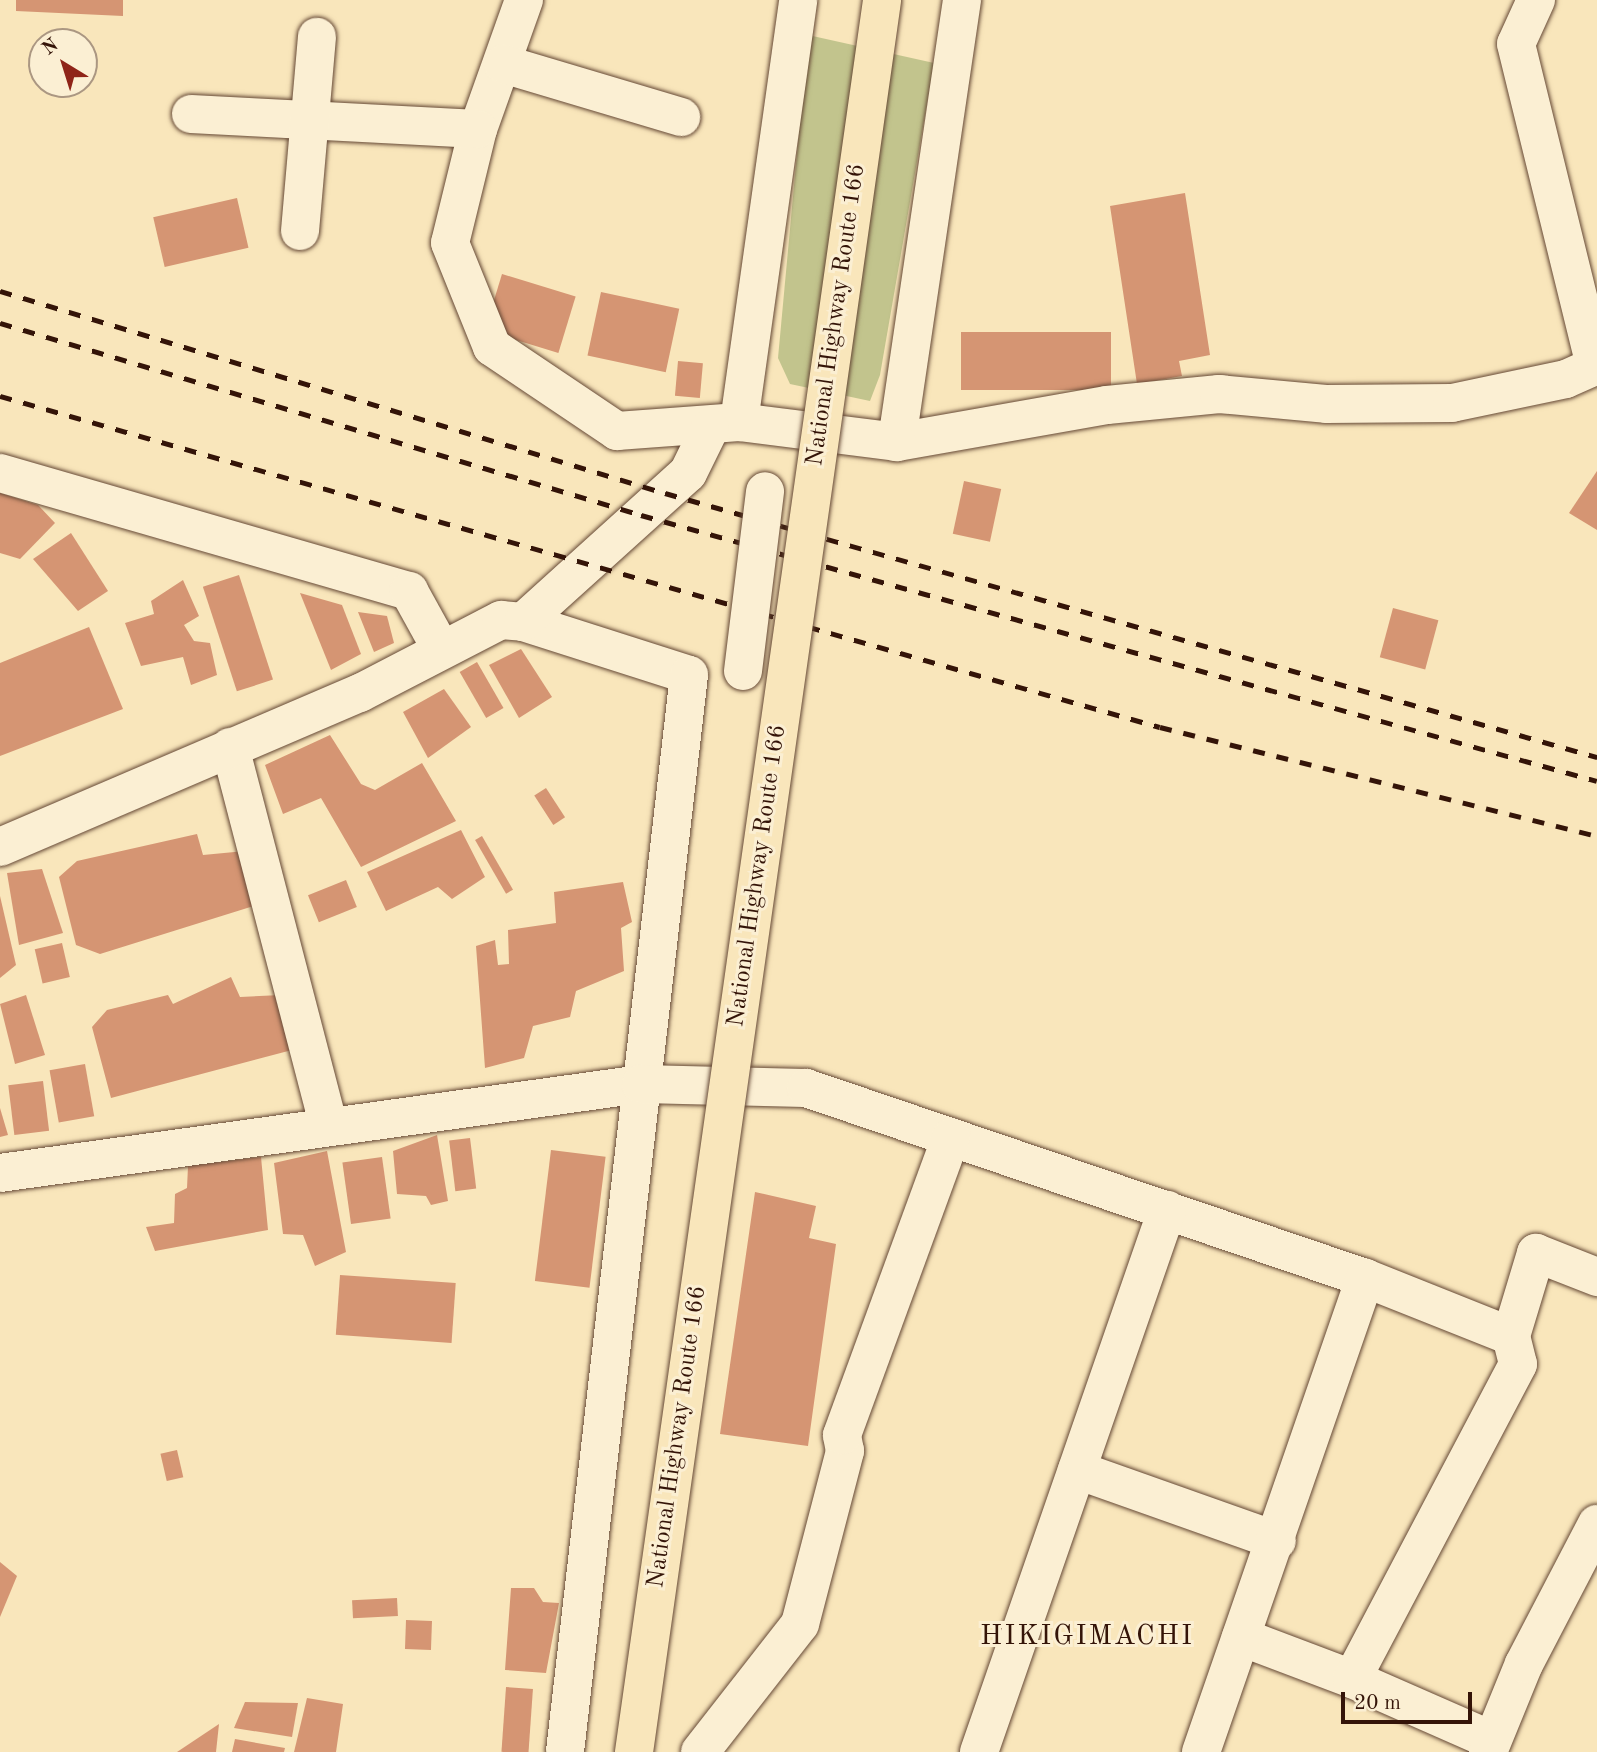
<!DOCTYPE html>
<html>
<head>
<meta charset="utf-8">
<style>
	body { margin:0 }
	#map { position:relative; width:1597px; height:1752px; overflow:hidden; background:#f9e6bb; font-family:"Old Standard TT",serif }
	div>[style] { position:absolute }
	.green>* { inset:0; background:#c2c48d }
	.building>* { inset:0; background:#d59573; transform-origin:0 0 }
	.roads { filter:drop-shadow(0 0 2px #654835) drop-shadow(0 0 2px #654835) }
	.minor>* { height:38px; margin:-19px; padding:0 19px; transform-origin:19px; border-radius:19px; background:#fbefd3 }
	.rail>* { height:5px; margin-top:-2.5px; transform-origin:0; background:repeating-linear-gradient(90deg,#341408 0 12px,transparent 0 24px) }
	.bridges { filter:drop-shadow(0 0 2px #654835) drop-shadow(0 0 2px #654835) }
	.minor-bridge>* { height:38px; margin:-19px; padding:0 19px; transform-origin:19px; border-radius:19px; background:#fbefd3 }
	.highway-bridge>* { height:38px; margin:-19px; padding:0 19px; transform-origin:19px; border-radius:19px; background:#f9e6bb }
	span { translate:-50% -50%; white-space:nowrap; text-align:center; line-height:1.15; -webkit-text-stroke:6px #fbefd3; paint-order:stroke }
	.street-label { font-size:24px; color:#341408 }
	.quarter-label { font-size:28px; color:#341408; letter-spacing:2px }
	.north { position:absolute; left:28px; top:28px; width:70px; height:70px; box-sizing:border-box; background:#fbefd3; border:2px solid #ab9782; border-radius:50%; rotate:322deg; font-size:19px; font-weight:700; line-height:28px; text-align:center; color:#341408 }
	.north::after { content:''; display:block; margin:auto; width:24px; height:32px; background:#8f2418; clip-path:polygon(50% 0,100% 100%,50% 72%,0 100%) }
	.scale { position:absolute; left:1341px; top:1692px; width:131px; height:32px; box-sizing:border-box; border:4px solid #341408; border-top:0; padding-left:9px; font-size:21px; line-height:24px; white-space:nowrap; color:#341408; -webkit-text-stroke:5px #fbefd3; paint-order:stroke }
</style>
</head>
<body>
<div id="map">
	<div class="green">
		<div style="clip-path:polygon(808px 35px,934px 63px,880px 375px,870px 401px,790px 384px,778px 358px)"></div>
	</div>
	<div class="building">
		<div style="clip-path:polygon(16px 0,123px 0,123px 16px,16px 11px)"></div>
		<div style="clip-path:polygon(1185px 193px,1210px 355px,1179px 361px,1182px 376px,1137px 384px,1110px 206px)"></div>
		<div style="left:237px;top:198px;width:51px;height:86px;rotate:77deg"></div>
		<div style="left:502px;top:274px;width:77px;height:59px;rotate:17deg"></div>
		<div style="left:601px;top:292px;width:80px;height:65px;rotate:12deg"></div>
		<div style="left:1111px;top:332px;width:58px;height:150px;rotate:90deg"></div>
		<div style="left:678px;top:361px;width:25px;height:35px;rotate:5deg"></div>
		<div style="clip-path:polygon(1597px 471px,1597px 530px,1569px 513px)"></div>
		<div style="left:964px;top:481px;width:38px;height:54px;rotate:12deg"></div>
		<div style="clip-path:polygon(0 493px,38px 505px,55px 523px,20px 559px,0 553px)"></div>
		<div style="clip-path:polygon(71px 533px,108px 591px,78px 611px,33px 559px)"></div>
		<div style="left:239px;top:575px;width:110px;height:38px;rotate:72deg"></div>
		<div style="clip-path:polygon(183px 580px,199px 616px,184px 625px,194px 641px,210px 643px,217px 675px,191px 685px,183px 657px,141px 666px,125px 623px,154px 614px,151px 601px)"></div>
		<div style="clip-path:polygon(300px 593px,342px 605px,361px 654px,331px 670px)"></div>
		<div style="left:1393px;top:608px;width:47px;height:51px;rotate:15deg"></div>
		<div style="clip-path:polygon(358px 612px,387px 616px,394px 643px,374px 652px)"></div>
		<div style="clip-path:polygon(89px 627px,123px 709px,0 756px,0 663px)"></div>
		<div style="clip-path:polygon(521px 649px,552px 697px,519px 718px,489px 665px)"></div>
		<div style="left:477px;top:662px;width:53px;height:20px;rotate:60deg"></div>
		<div style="clip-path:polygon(444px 689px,471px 727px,428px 758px,403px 712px)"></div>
		<div style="clip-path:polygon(330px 735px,361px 784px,375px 790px,422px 763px,456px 821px,361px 867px,321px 798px,283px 814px,265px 765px)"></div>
		<div style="left:546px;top:788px;width:35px;height:14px;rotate:57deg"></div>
		<div style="clip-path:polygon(461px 830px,485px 877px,452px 899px,438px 887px,386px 911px,367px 872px)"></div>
		<div style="clip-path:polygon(197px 834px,203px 855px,245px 851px,260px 904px,100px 954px,76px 945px,59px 877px,77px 861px)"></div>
		<div style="left:482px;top:836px;width:62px;height:8px;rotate:60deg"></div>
		<div style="clip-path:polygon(42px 869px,63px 933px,19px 945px,7px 873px)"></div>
		<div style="left:346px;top:880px;width:29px;height:41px;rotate:68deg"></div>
		<div style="clip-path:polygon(623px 882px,632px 922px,621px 928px,624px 971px,576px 991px,570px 1017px,533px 1026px,524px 1058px,485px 1068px,476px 946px,495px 940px,498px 965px,509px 964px,508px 930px,556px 923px,554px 892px)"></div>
		<div style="clip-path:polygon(0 896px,16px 965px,0 978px)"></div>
		<div style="left:62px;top:943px;width:35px;height:28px;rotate:77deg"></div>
		<div style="clip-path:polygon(231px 977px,240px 997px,281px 995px,292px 1050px,111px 1098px,92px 1027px,107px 1010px,168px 995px,173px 1004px)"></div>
		<div style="clip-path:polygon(26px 995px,45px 1055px,15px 1064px,0 1004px)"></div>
		<div style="left:85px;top:1064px;width:53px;height:36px;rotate:80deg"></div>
		<div style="left:43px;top:1081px;width:50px;height:35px;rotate:83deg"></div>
		<div style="clip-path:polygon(0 1108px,8px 1135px,0 1137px)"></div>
		<div style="clip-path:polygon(437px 1135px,448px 1201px,431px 1205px,426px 1196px,397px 1194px,393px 1151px)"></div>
		<div style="left:470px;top:1138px;width:51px;height:21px;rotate:83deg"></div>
		<div style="left:551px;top:1150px;width:55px;height:132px;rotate:7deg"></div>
		<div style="clip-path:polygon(327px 1151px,346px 1252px,315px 1266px,303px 1235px,283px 1234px,274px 1163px)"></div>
		<div style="clip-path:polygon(261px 1157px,268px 1230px,155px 1251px,146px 1227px,174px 1223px,175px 1194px,187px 1188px,188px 1166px)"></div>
		<div style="left:382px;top:1157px;width:62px;height:40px;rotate:82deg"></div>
		<div style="clip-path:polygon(755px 1192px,816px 1206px,809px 1238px,836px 1244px,808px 1446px,720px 1434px)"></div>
		<div style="left:340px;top:1275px;width:116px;height:60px;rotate:4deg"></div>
		<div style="left:177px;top:1450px;width:28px;height:17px;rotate:77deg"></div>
		<div style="clip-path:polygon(0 1562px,17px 1576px,0 1617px)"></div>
		<div style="clip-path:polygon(511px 1588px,534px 1588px,543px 1602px,559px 1603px,546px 1673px,505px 1670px)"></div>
		<div style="left:397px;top:1598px;width:18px;height:45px;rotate:87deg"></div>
		<div style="left:406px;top:1620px;width:26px;height:29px;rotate:2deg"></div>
		<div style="left:506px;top:1687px;width:27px;height:65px;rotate:4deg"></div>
		<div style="clip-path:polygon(307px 1698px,343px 1704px,336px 1752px,294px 1752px)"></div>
		<div style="clip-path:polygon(245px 1702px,298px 1703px,292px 1737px,234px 1728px)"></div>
		<div style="clip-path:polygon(219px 1724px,216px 1752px,177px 1752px)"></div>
		<div style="clip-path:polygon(235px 1739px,285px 1748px,284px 1752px,232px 1752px)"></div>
	</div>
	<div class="roads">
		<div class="minor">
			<div style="left:524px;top:0;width:137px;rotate:109.6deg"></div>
			<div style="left:478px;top:129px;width:117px;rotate:103.8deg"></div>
			<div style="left:450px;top:243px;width:112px;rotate:68deg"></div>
			<div style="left:492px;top:347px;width:151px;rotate:33.9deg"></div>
			<div style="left:617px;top:431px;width:122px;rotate:-4.2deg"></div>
			<div style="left:739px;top:422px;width:426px;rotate:-82deg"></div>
			<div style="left:962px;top:0;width:447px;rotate:98.4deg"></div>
			<div style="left:897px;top:442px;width:213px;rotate:-10deg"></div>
			<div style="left:1107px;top:405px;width:113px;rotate:-5.6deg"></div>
			<div style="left:1219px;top:394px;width:107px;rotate:5.3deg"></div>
			<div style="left:1326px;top:404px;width:126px;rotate:-0.5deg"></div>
			<div style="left:1452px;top:403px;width:116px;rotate:-11.9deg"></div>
			<div style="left:1566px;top:379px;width:34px;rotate:-24deg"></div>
			<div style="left:1536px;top:0;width:48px;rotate:114.4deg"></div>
			<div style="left:1516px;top:44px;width:332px;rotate:76.2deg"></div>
			<div style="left:503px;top:64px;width:186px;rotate:16.6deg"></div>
			<div style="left:191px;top:114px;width:287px;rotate:3deg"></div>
			<div style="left:300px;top:231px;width:195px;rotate:-85deg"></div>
			<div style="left:739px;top:422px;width:159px;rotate:7.2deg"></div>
			<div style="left:0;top:473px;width:426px;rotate:16.1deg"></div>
			<div style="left:409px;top:591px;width:66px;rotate:61.1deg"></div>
			<div style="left:523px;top:622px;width:174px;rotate:17.7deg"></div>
			<div style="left:689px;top:675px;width:1084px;rotate:96.57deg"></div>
			<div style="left:230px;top:747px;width:392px;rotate:75.4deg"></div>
			<div style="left:0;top:847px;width:392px;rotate:-23.2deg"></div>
			<div style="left:360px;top:693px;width:159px;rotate:-27.4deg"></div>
			<div style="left:501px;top:620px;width:22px;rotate:5deg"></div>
			<div style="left:523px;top:622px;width:222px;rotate:-42.1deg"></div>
			<div style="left:688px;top:473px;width:50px;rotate:-63.9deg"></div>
			<div style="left:0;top:1173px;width:647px;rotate:-7.9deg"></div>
			<div style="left:641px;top:1084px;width:165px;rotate:1.4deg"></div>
			<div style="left:806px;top:1088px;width:590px;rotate:18.77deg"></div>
			<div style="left:1365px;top:1278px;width:157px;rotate:21.7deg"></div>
			<div style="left:1511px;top:1336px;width:87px;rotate:-73.2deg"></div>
			<div style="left:1536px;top:1253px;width:66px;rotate:21.5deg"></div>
			<div style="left:1077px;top:1470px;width:212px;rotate:19.5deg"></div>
			<div style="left:1241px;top:1637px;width:119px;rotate:20.7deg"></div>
			<div style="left:1491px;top:1740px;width:152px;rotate:-156.3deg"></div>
			<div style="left:1352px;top:1679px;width:356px;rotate:-62.2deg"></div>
			<div style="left:1518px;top:1364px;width:29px;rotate:-104deg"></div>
			<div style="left:700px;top:1752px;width:162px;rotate:-52deg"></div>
			<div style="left:800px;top:1624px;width:179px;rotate:-75.4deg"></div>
			<div style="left:845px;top:1451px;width:16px;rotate:-101deg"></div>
			<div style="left:842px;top:1435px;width:317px;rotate:-69.9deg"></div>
			<div style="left:979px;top:1752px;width:574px;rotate:-70.87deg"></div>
			<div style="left:1201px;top:1752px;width:502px;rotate:-70.91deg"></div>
			<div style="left:1488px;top:1752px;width:95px;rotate:-67.8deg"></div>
			<div style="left:1524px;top:1664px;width:158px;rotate:-62.5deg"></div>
		</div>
	</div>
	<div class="rail">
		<div style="left:0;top:291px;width:695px;rotate:16.9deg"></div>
		<div style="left:665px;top:493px;width:969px;rotate:15.82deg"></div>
		<div style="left:0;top:323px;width:669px;rotate:16.67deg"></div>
		<div style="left:641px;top:515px;width:992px;rotate:15.55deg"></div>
		<div style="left:0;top:396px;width:1206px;rotate:15.93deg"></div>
		<div style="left:1160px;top:727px;width:450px;rotate:14deg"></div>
	</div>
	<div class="bridges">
		<div class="minor-bridge">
			<div style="left:743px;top:671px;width:181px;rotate:-83deg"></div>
		</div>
		<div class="highway-bridge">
			<div style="left:634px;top:1752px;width:1769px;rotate:-81.94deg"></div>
		</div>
	</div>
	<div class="street-label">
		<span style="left:837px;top:315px;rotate:-82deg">National Highway Route 166</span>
		<span style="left:758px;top:876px;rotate:-82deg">National Highway Route 166</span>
		<span style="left:678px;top:1437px;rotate:-82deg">National Highway Route 166</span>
	</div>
	<div class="quarter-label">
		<span style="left:1087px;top:1637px">HIKIGIMACHI</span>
	</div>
	<div class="north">N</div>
	<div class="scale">20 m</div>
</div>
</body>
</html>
